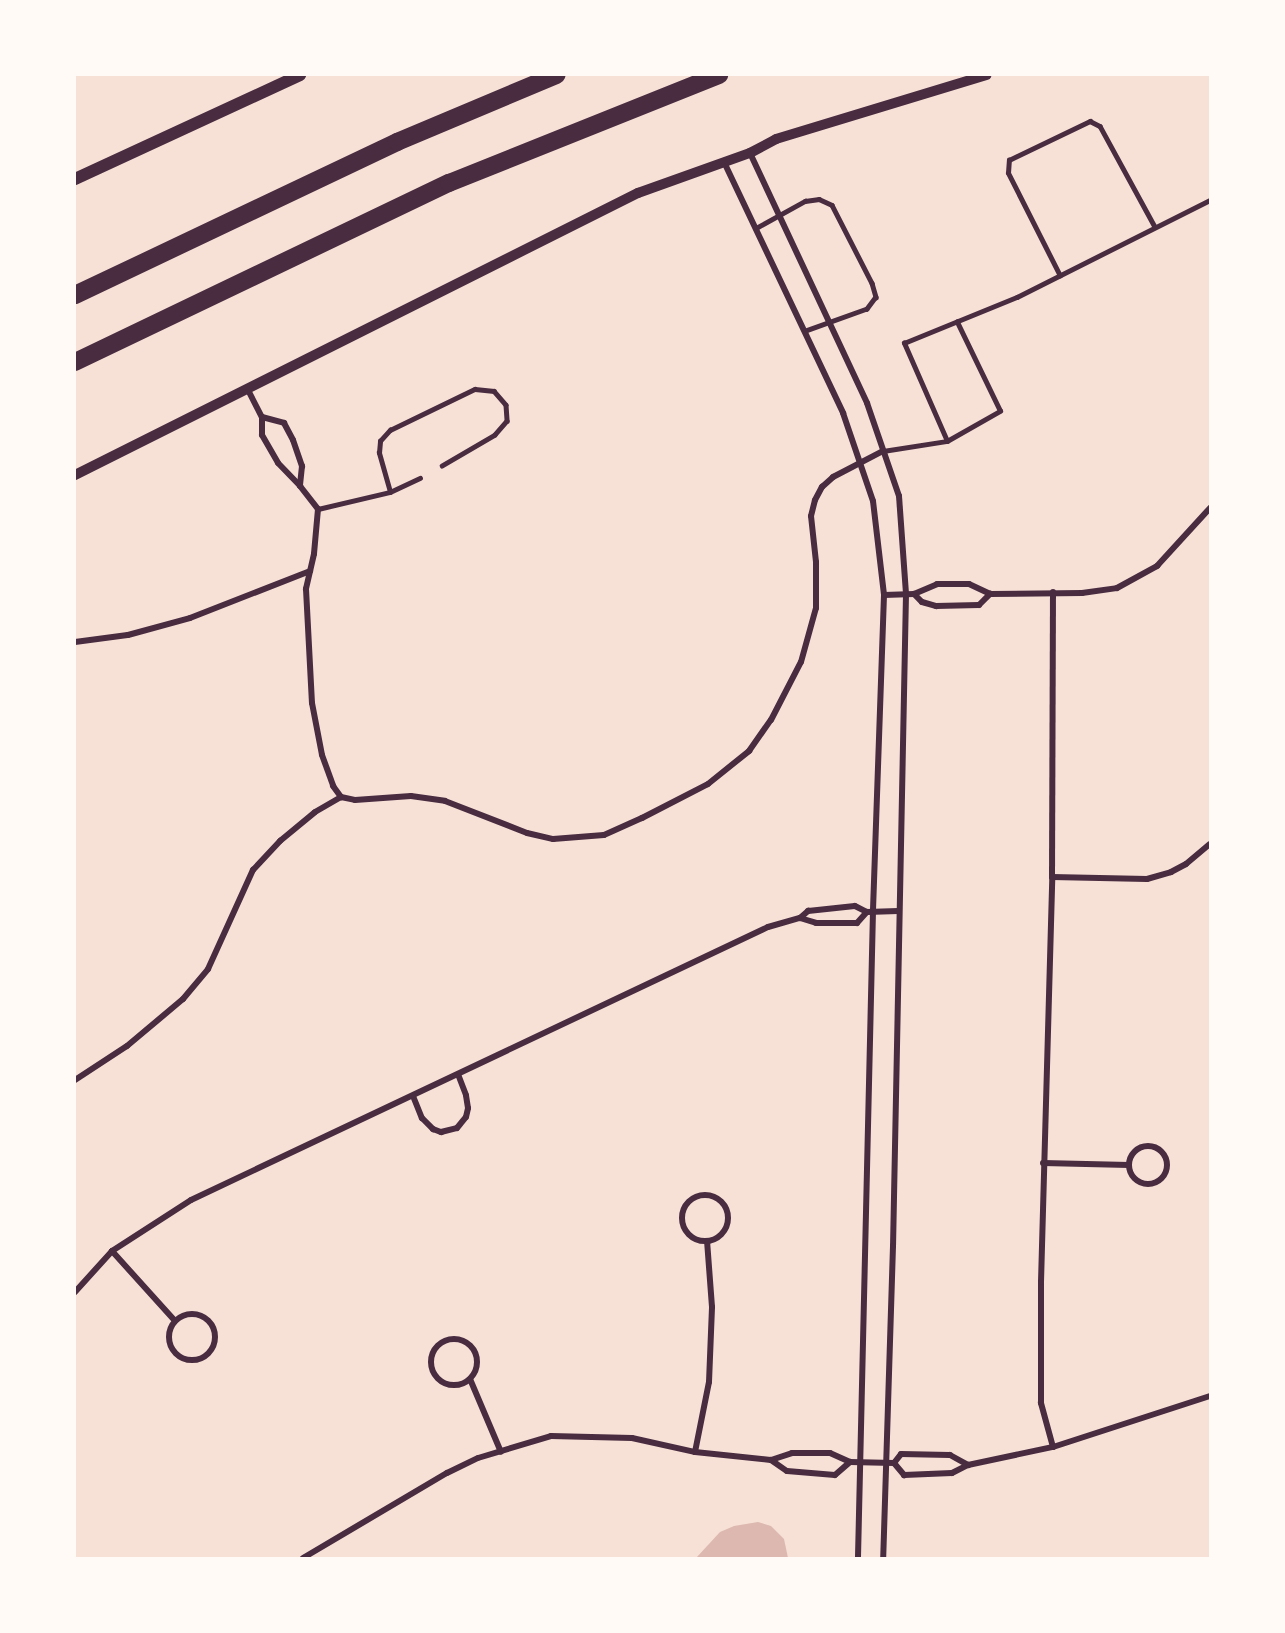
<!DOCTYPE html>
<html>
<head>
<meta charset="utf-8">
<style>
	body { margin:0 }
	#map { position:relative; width:1285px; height:1633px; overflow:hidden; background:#f7e1d7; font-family:Montserrat,sans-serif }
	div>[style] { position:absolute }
	.water>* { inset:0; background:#dcb8b0 }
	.service>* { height:4.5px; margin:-2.25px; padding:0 2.25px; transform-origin:2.25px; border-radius:2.25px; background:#4a2c40 }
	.minor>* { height:6px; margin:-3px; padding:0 3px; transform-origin:3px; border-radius:3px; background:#4a2c40 }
	.minor>.ring { margin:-3px; padding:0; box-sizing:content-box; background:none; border:6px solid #4a2c40; border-radius:50% }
	.tertiary>* { height:10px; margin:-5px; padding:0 5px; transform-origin:5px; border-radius:5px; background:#4a2c40 }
	.secondary>* { height:12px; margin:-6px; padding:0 6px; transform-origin:6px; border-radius:6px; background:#4a2c40 }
	.motorway>* { height:18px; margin:-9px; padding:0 9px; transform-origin:9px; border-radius:9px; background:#4a2c40 }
	span { translate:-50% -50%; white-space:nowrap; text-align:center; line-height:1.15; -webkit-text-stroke:5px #fffaf5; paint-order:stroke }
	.frame { position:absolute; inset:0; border:76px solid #fffaf5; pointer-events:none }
</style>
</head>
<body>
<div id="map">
	<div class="water">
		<div style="clip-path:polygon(758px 1522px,771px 1526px,784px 1539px,788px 1558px,696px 1558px,720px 1532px,734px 1526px)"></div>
	</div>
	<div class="service">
		<div style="left:756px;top:228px;width:56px;rotate:-28.9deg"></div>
		<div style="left:805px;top:201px;width:14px;rotate:-8deg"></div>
		<div style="left:819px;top:199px;width:14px;rotate:25deg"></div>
		<div style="left:832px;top:205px;width:88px;rotate:62.9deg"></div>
		<div style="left:872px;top:283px;width:15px;rotate:74deg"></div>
		<div style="left:876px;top:297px;width:15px;rotate:127deg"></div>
		<div style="left:867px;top:309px;width:65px;rotate:160.2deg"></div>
		<div style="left:1060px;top:276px;width:115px;rotate:-116.8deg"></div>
		<div style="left:1008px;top:173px;width:13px;rotate:-86deg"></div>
		<div style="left:1009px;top:160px;width:90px;rotate:-25.7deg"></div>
		<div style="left:1090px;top:121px;width:11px;rotate:27deg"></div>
		<div style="left:1100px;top:126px;width:115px;rotate:61.4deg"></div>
		<div style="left:947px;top:441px;width:61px;rotate:-29.5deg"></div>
		<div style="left:1000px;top:411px;width:99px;rotate:-115.8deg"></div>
		<div style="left:883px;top:451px;width:65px;rotate:-8.9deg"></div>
		<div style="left:947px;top:441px;width:107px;rotate:-113.7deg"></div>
		<div style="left:904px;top:343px;width:122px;rotate:-22.2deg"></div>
		<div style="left:1017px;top:297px;width:216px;rotate:-26.7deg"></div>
		<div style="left:390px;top:492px;width:41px;rotate:-105.8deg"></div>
		<div style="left:379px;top:453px;width:12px;rotate:-85deg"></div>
		<div style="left:380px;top:441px;width:15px;rotate:-48deg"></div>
		<div style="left:390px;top:430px;width:94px;rotate:-25.8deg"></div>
		<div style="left:475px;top:389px;width:19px;rotate:6deg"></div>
		<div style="left:494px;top:391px;width:18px;rotate:49deg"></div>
		<div style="left:506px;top:405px;width:16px;rotate:86deg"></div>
		<div style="left:507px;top:421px;width:18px;rotate:131deg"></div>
		<div style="left:495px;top:435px;width:61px;rotate:149.7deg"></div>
		<div style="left:318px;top:509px;width:74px;rotate:-13.3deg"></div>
		<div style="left:390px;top:492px;width:33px;rotate:-25deg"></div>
	</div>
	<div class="minor">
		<div style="left:750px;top:153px;width:276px;rotate:64.9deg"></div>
		<div style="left:867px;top:403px;width:98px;rotate:71deg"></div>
		<div style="left:899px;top:496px;width:98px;rotate:85.9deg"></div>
		<div style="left:906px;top:594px;width:652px;rotate:91.14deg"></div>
		<div style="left:893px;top:1246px;width:312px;rotate:91.8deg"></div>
		<div style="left:724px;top:162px;width:278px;rotate:64.6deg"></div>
		<div style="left:843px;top:413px;width:93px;rotate:71.2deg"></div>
		<div style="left:873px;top:501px;width:95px;rotate:83.3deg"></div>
		<div style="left:884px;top:595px;width:316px;rotate:92deg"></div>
		<div style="left:873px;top:911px;width:647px;rotate:91.33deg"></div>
		<div style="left:247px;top:388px;width:33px;rotate:63deg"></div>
		<div style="left:262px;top:417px;width:18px;rotate:90deg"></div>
		<div style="left:262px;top:435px;width:32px;rotate:60deg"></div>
		<div style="left:278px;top:463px;width:32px;rotate:46deg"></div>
		<div style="left:300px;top:486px;width:29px;rotate:52deg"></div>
		<div style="left:318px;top:509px;width:45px;rotate:95.1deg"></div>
		<div style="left:314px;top:554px;width:36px;rotate:103deg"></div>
		<div style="left:306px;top:589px;width:114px;rotate:87deg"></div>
		<div style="left:312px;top:703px;width:53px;rotate:79.1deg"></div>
		<div style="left:322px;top:755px;width:33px;rotate:70deg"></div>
		<div style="left:333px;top:786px;width:14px;rotate:54deg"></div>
		<div style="left:341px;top:797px;width:14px;rotate:12deg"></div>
		<div style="left:355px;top:800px;width:56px;rotate:-4.1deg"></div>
		<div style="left:411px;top:796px;width:34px;rotate:8deg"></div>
		<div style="left:445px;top:801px;width:88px;rotate:21.3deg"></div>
		<div style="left:527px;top:833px;width:27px;rotate:13deg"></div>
		<div style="left:553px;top:839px;width:51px;rotate:-4.5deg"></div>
		<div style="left:604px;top:835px;width:42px;rotate:-24.1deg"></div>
		<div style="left:642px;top:818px;width:74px;rotate:-27.3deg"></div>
		<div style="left:708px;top:784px;width:53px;rotate:-38.8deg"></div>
		<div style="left:749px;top:751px;width:38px;rotate:-55deg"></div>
		<div style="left:771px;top:720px;width:65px;rotate:-62.7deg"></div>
		<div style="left:801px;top:662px;width:56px;rotate:-74.5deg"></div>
		<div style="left:816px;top:608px;width:46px;rotate:-90deg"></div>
		<div style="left:816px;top:562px;width:46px;rotate:-96.2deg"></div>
		<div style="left:811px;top:516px;width:16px;rotate:-76deg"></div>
		<div style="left:815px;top:500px;width:15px;rotate:-62deg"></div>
		<div style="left:822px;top:487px;width:15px;rotate:-42deg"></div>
		<div style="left:833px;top:477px;width:56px;rotate:-27.5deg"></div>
		<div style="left:262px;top:417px;width:23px;rotate:15deg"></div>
		<div style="left:284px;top:423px;width:19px;rotate:62deg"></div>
		<div style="left:293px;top:440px;width:28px;rotate:71deg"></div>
		<div style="left:302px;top:466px;width:20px;rotate:96deg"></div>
		<div style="left:914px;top:594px;width:11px;rotate:45deg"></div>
		<div style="left:922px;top:602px;width:15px;rotate:16deg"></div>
		<div style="left:936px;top:606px;width:43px;rotate:-1.3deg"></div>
		<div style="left:979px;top:605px;width:16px;rotate:-45deg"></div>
		<div style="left:884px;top:595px;width:30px;rotate:-2deg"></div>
		<div style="left:914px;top:594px;width:25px;rotate:-23deg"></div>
		<div style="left:937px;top:584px;width:32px"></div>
		<div style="left:969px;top:584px;width:23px;rotate:25deg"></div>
		<div style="left:990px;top:594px;width:92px;rotate:-0.6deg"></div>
		<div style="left:1082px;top:593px;width:35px;rotate:-8deg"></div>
		<div style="left:1117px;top:588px;width:46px;rotate:-28.8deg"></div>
		<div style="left:1157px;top:566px;width:79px;rotate:-47.6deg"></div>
		<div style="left:75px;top:642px;width:53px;rotate:-7.5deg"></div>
		<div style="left:128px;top:635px;width:64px;rotate:-15.3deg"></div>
		<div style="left:190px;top:618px;width:129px;rotate:-21.4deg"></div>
		<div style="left:1052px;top:877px;width:95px;rotate:1.2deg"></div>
		<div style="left:1147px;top:879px;width:25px;rotate:-16deg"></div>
		<div style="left:1171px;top:872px;width:17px;rotate:-28deg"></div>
		<div style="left:1186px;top:864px;width:31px;rotate:-40deg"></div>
		<div style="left:800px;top:918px;width:17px;rotate:17deg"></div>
		<div style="left:816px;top:923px;width:41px"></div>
		<div style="left:857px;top:923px;width:15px;rotate:-48deg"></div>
		<div style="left:75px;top:1080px;width:62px;rotate:-33.2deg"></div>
		<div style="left:127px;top:1046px;width:73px;rotate:-40deg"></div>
		<div style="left:183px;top:999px;width:39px;rotate:-50deg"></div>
		<div style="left:208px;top:969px;width:109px;rotate:-65.6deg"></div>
		<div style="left:253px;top:870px;width:40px;rotate:-47deg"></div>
		<div style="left:280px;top:841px;width:45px;rotate:-39.6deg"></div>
		<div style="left:315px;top:812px;width:30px;rotate:-30deg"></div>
		<div style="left:413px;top:1096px;width:24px;rotate:68deg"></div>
		<div style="left:422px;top:1118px;width:16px;rotate:45deg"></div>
		<div style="left:433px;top:1129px;width:9px;rotate:21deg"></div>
		<div style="left:441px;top:1132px;width:16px;rotate:-14deg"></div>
		<div style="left:457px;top:1128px;width:14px;rotate:-51deg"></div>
		<div style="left:466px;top:1117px;width:9px;rotate:-77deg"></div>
		<div style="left:468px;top:1108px;width:13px;rotate:-99deg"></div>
		<div style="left:466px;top:1095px;width:22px;rotate:-111deg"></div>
		<div class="ring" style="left:1129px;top:1146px;width:32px;height:32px"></div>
		<div style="left:1043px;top:1163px;width:86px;rotate:1.3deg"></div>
		<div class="ring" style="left:682px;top:1195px;width:40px;height:40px"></div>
		<div style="left:112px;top:1251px;width:94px;rotate:48deg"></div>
		<div style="left:75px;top:1292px;width:55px;rotate:-47.9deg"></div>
		<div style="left:112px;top:1251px;width:94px;rotate:-32.8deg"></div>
		<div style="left:191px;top:1200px;width:638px;rotate:-25.32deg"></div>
		<div style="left:768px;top:927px;width:33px;rotate:-16deg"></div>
		<div style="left:800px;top:918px;width:11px;rotate:-41deg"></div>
		<div style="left:808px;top:911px;width:47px;rotate:-6.1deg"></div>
		<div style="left:855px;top:906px;width:13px;rotate:27deg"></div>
		<div style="left:867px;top:912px;width:31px;rotate:-2deg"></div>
		<div class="ring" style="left:169px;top:1314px;width:40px;height:40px"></div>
		<div class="ring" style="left:431px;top:1339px;width:40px;height:40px"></div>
		<div style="left:470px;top:1379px;width:79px;rotate:67deg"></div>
		<div style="left:1053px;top:1447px;width:46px;rotate:-105.3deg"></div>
		<div style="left:1041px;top:1403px;width:121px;rotate:-90deg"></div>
		<div style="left:1041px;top:1282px;width:405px;rotate:-88.4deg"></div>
		<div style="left:1052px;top:877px;width:285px;rotate:-89.8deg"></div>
		<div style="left:695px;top:1452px;width:71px;rotate:-78.7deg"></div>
		<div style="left:709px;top:1382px;width:75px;rotate:-87.7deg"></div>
		<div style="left:712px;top:1307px;width:66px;rotate:-94.3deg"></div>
		<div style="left:771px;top:1460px;width:19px;rotate:35deg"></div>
		<div style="left:787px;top:1471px;width:48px;rotate:4.8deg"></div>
		<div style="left:835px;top:1475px;width:20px;rotate:-41deg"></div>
		<div style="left:894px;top:1463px;width:11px;rotate:-52deg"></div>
		<div style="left:901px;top:1454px;width:49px;rotate:1.2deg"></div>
		<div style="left:950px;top:1455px;width:21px;rotate:29deg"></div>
		<div style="left:303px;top:1558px;width:167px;rotate:-30.6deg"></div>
		<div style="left:447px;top:1473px;width:34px;rotate:-26deg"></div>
		<div style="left:478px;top:1458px;width:76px;rotate:-16.8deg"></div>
		<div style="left:551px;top:1436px;width:81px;rotate:1.4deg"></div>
		<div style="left:632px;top:1438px;width:65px;rotate:12.5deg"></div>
		<div style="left:695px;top:1452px;width:76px;rotate:6deg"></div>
		<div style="left:771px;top:1460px;width:22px;rotate:-18deg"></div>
		<div style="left:792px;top:1453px;width:38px"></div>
		<div style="left:830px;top:1453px;width:22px;rotate:24deg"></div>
		<div style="left:850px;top:1462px;width:44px;rotate:1.3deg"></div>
		<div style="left:894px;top:1463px;width:16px;rotate:50deg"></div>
		<div style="left:904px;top:1475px;width:48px;rotate:-2.4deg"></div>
		<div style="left:952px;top:1473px;width:18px;rotate:-27deg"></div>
		<div style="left:968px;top:1465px;width:87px;rotate:-12deg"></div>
		<div style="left:1053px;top:1447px;width:165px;rotate:-18deg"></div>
	</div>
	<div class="tertiary">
		<div style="left:75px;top:475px;width:630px;rotate:-26.61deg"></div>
		<div style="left:638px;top:193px;width:119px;rotate:-19.7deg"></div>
		<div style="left:750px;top:153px;width:30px;rotate:-28deg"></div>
		<div style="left:776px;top:139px;width:220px;rotate:-16.9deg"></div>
	</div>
	<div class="secondary">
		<div style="left:75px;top:179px;width:248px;rotate:-24.8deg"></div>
	</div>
	<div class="motorway">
		<div style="left:75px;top:295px;width:357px;rotate:-25.4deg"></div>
		<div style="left:397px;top:142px;width:173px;rotate:-22.8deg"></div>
		<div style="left:75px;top:362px;width:415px;rotate:-25.6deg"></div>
		<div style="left:449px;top:183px;width:291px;rotate:-21.8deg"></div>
	</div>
	<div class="frame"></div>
</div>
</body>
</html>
